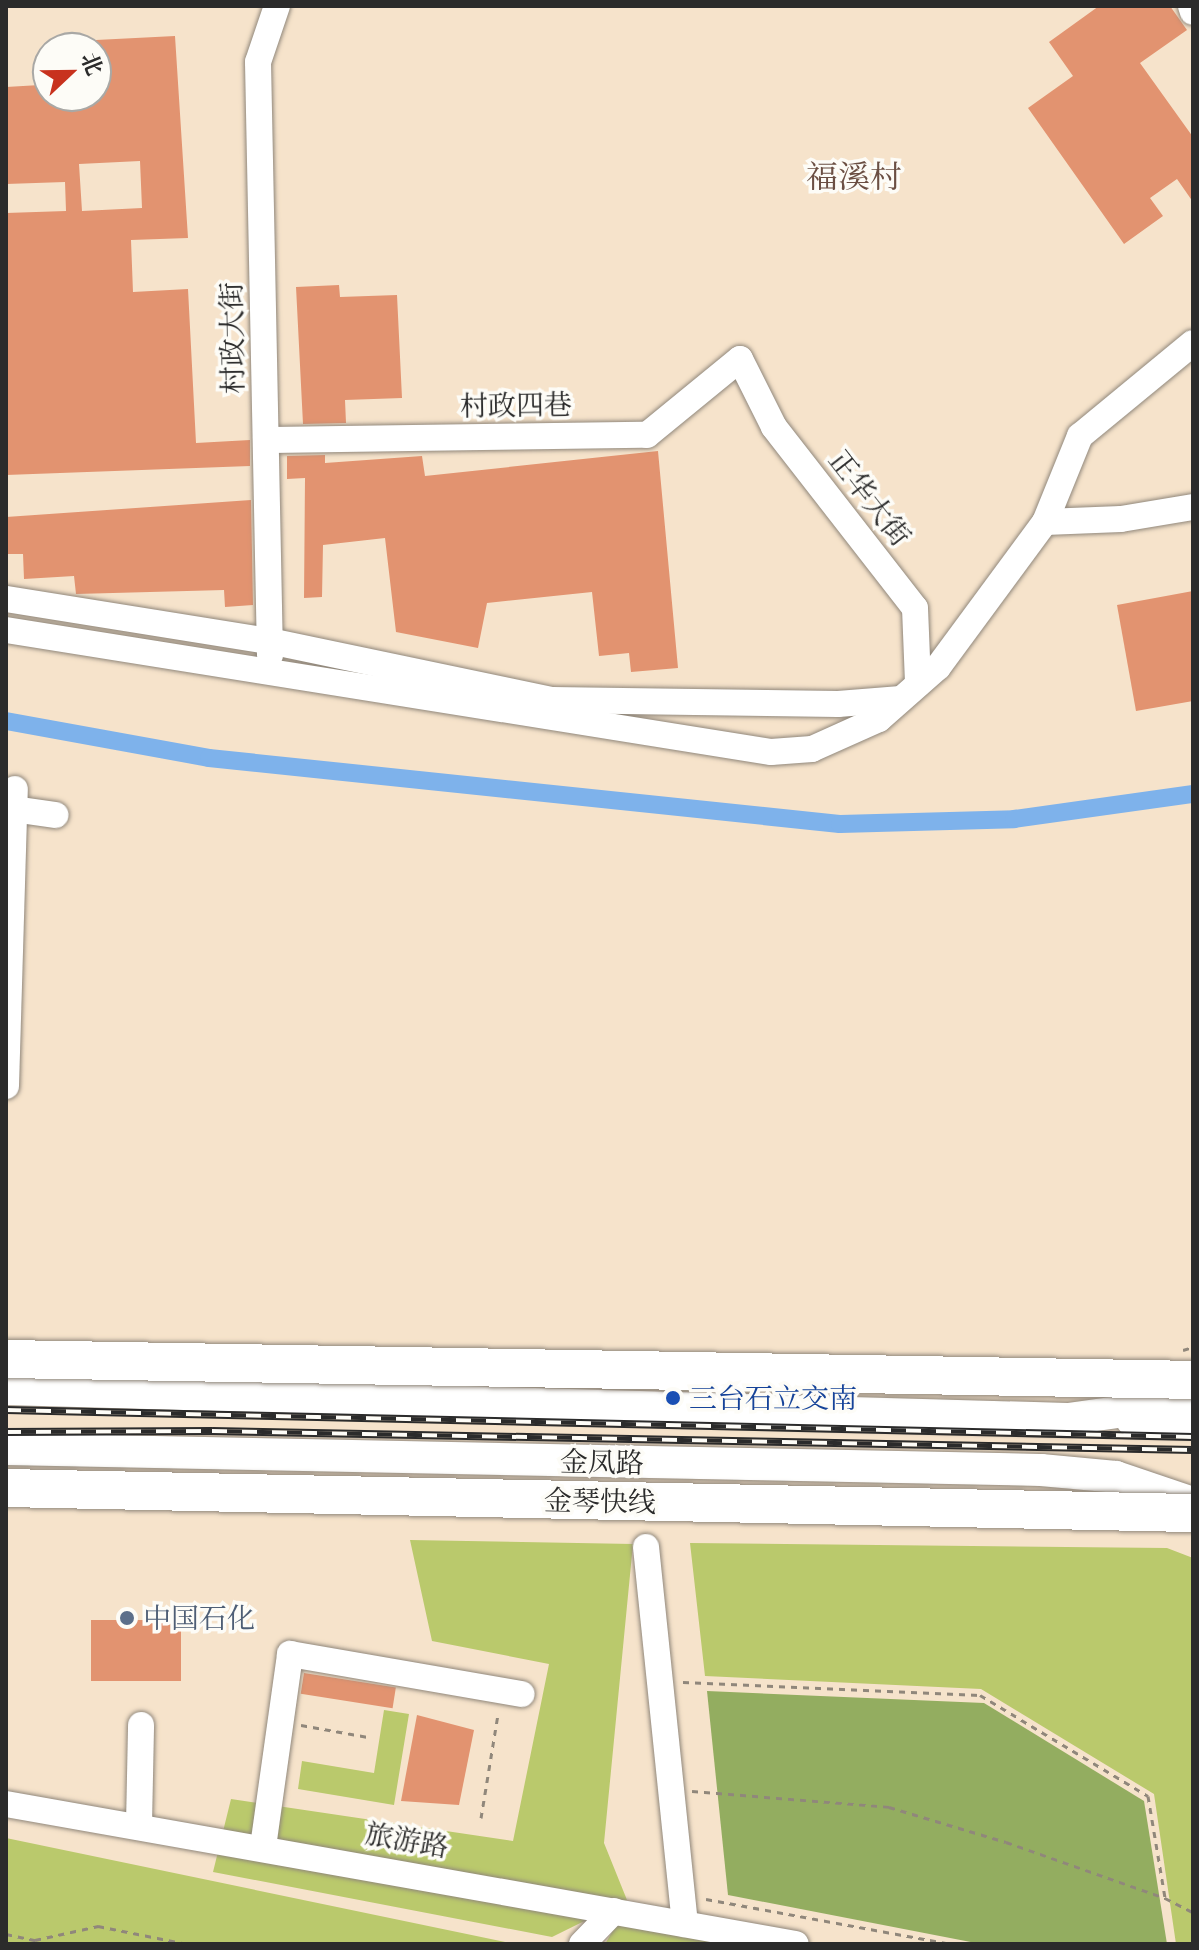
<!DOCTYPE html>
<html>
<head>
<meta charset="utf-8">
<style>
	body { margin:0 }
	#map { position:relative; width:1199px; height:1950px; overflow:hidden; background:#f6e3cb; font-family:"Gentium Book Plus","Noto Serif SC",serif }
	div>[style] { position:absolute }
	.green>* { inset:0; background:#bac96c }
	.forest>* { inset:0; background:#93ad60 }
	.canal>* { height:18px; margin:-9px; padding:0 9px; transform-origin:9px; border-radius:9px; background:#7eb2eb }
	.building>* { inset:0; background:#e29370; transform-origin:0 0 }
	.path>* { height:3px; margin-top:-1.5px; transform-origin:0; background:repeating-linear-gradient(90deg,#90877b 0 6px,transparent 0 12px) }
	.roads { filter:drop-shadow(0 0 2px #90877b) drop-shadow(0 0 2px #90877b) }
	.minor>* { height:26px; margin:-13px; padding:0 13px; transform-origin:13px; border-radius:13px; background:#fff }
	.major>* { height:32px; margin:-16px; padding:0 16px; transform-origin:16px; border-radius:16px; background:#fff }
	.rail>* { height:8px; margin-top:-4px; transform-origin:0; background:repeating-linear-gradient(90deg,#fdfcf7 0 15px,#2b2b2b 0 30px); box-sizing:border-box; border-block:2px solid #2b2b2b }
	.bridges { filter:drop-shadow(0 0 2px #90877b) drop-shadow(0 0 2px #90877b) }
	.highway-bridge>* { height:38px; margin:-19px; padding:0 19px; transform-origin:19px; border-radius:19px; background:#fff }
	.dots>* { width:22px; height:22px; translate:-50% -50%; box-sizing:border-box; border:4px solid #fdfcf7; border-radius:50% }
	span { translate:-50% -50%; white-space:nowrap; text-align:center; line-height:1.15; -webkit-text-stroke:7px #fdfcf7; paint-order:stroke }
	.street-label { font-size:28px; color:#2b2b2b }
	.transit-label { font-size:28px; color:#164399 }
	.left { translate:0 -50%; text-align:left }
	.service-label { font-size:28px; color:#4e5e75 }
	.quarter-label { font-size:32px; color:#6b4f43 }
	.frame { position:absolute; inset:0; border:8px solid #2b2b2b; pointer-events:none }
	.north { position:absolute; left:32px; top:32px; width:80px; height:80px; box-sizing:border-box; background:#fdfcf7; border:2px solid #a9a8a5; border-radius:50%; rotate:68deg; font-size:22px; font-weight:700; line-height:32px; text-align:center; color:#2b2b2b }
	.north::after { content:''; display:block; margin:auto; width:28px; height:36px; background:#c8321e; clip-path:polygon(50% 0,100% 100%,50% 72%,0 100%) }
</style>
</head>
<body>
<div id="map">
	<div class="green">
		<div style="clip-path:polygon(410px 1540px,633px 1544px,604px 1843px,627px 1900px,552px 1937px,213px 1872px,231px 1799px,513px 1841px,549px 1664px,432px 1641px)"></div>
		<div style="clip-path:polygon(690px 1543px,1167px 1548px,1193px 1558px,1193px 1944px,1176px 1944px,1154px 1794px,981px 1689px,705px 1676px)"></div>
		<div style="clip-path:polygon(384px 1710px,409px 1714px,394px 1805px,298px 1789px,302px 1761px,374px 1773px)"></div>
		<div style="clip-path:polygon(6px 1838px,515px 1944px,6px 1944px)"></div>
		<div style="clip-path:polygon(618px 1922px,736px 1944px,605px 1944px)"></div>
	</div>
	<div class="forest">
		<div style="clip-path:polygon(707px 1691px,984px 1703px,1144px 1801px,1167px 1944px,981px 1944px,728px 1895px)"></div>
	</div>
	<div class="canal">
		<div style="left:6px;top:721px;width:206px;rotate:10.3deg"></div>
		<div style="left:209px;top:758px;width:634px;rotate:5.97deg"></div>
		<div style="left:840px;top:824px;width:174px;rotate:-1.6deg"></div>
		<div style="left:1014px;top:819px;width:181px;rotate:-8deg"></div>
	</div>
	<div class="building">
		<div style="clip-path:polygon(1099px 6px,1170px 6px,1187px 30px,1140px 63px,1193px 137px,1193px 202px,1177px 179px,1150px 198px,1163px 216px,1124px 244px,1028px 108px,1073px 76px,1049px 42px)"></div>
		<div style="clip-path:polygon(evenodd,175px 36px,188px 238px,131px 240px,133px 292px,188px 289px,196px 443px,250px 440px,250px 466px,6px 475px,6px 213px,66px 211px,65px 182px,6px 184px,6px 87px,40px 85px,41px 96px,96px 96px,96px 40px,175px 36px,140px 161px,142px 208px,82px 211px,79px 164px,140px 161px)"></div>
		<div style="clip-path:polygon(339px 285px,340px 297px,397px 295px,402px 398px,345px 400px,346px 423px,303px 424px,296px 287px)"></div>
		<div style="clip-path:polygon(658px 451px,678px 668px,631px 672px,629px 653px,599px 656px,592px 592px,487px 603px,478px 648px,396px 632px,385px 538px,323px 545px,322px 597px,304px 598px,305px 478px,287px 479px,287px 456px,325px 455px,325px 463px,422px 456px,425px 476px)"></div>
		<div style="clip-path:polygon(251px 500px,253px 605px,225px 607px,224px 590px,76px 594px,74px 576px,24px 579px,23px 554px,6px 554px,6px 517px)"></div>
		<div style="clip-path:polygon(1193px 591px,1193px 701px,1136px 711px,1117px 605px)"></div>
		<div style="left:91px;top:1620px;width:90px;height:61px"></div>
		<div style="left:304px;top:1673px;width:93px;height:21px;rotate:9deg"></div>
		<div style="clip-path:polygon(417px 1715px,474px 1730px,459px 1805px,401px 1801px)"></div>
	</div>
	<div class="path">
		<div style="left:1183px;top:1350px;width:10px;rotate:-17deg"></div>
		<div style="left:683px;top:1682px;width:297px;rotate:2.5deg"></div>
		<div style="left:980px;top:1695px;width:196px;rotate:31deg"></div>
		<div style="left:1148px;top:1796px;width:103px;rotate:80.5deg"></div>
		<div style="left:1165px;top:1898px;width:31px;rotate:27deg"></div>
		<div style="left:301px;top:1725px;width:68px;rotate:10.2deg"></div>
		<div style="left:692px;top:1791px;width:198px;rotate:4.6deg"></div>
		<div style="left:889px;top:1807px;width:122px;rotate:16.7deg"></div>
		<div style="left:1006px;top:1842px;width:169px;rotate:19.4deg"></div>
		<div style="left:481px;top:1818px;width:105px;rotate:-80.7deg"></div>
		<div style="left:706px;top:1899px;width:248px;rotate:10.4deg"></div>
		<div style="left:6px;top:1934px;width:30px;rotate:12deg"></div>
		<div style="left:35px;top:1940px;width:65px;rotate:-12.5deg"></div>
		<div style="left:98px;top:1926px;width:91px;rotate:11.4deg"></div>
	</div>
	<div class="roads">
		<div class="minor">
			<div style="left:1191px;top:6px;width:6px;rotate:72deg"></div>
			<div style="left:266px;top:440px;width:381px;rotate:-0.8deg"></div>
			<div style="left:647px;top:435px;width:120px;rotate:-39.3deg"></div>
			<div style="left:740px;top:359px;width:76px;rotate:63.4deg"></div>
			<div style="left:774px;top:427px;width:229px;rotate:52.1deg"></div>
			<div style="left:915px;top:608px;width:76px;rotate:87.7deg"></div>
			<div style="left:1045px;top:522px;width:76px;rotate:-2.3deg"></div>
			<div style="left:1121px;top:519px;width:73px;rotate:-9.5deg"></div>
			<div style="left:6px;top:599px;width:266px;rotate:9.1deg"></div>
			<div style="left:269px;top:641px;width:289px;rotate:11.8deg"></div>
			<div style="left:552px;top:700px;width:286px;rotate:0.8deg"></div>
			<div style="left:838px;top:704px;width:63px;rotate:-4.5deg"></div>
			<div style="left:6px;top:630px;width:775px;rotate:9.06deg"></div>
			<div style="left:771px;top:752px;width:41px;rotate:-4.2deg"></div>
			<div style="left:812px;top:749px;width:73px;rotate:-24.1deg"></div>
			<div style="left:879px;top:719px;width:79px;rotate:-41.4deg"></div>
			<div style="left:938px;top:667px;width:180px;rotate:-53.6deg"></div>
			<div style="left:1045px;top:522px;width:93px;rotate:-67.9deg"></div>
			<div style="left:1080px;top:436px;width:146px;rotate:-39.5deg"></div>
			<div style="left:270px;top:655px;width:593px;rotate:-91.16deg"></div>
			<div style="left:258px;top:62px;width:59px;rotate:-71.3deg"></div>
			<div style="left:6px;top:808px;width:50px;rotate:8deg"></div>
			<div style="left:6px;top:1086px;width:297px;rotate:-88.3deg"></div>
			<div style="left:646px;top:1547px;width:379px;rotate:84.1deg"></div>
			<div style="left:6px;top:1804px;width:802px;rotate:10.05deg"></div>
			<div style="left:139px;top:1824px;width:99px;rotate:-88.8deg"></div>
			<div style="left:263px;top:1847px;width:195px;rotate:-82deg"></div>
			<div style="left:290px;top:1654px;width:235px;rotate:9.8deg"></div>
			<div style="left:582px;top:1944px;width:46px;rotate:-45.9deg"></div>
		</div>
		<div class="major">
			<div style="left:6px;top:1389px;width:1062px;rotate:1.62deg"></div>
			<div style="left:1068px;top:1419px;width:72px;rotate:-8deg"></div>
			<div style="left:1139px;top:1409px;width:57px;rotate:-19.4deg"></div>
			<div style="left:1132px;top:1420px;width:61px;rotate:0.9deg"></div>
			<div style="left:6px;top:1449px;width:1035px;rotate:1.16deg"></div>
			<div style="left:1041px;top:1470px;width:75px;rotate:5.3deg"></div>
			<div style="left:1116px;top:1477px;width:81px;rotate:18.7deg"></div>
		</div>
	</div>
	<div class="rail">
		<div style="left:6px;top:1410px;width:1187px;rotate:1.3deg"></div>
		<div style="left:6px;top:1432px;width:206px;rotate:-0.3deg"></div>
		<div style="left:212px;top:1431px;width:981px;rotate:1.11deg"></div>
	</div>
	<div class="bridges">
		<div class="highway-bridge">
			<div style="left:6px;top:1359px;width:1187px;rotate:1.01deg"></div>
			<div style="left:6px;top:1488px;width:1187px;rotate:1.21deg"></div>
		</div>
	</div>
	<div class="dots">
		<div style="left:673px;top:1398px;background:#1a4fb4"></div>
		<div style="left:127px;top:1618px;background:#5c6f8a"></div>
	</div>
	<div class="street-label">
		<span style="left:232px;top:338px;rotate:-91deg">村政大街</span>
		<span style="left:516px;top:405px;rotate:-1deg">村政四巷</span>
		<span style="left:870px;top:498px;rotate:52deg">正华大街</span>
		<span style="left:602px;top:1462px;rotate:1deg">金凤路</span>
		<span style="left:600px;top:1501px;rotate:1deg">金琴快线</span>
		<span style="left:407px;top:1840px;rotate:10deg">旅游路</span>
	</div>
	<div class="transit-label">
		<span class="left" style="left:689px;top:1398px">三台石立交南</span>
	</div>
	<div class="service-label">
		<span class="left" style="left:143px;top:1618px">中国石化</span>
	</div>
	<div class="quarter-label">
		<span style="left:854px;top:177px">福溪村</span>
	</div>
	<div class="frame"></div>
	<div class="north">北</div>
</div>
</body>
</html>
